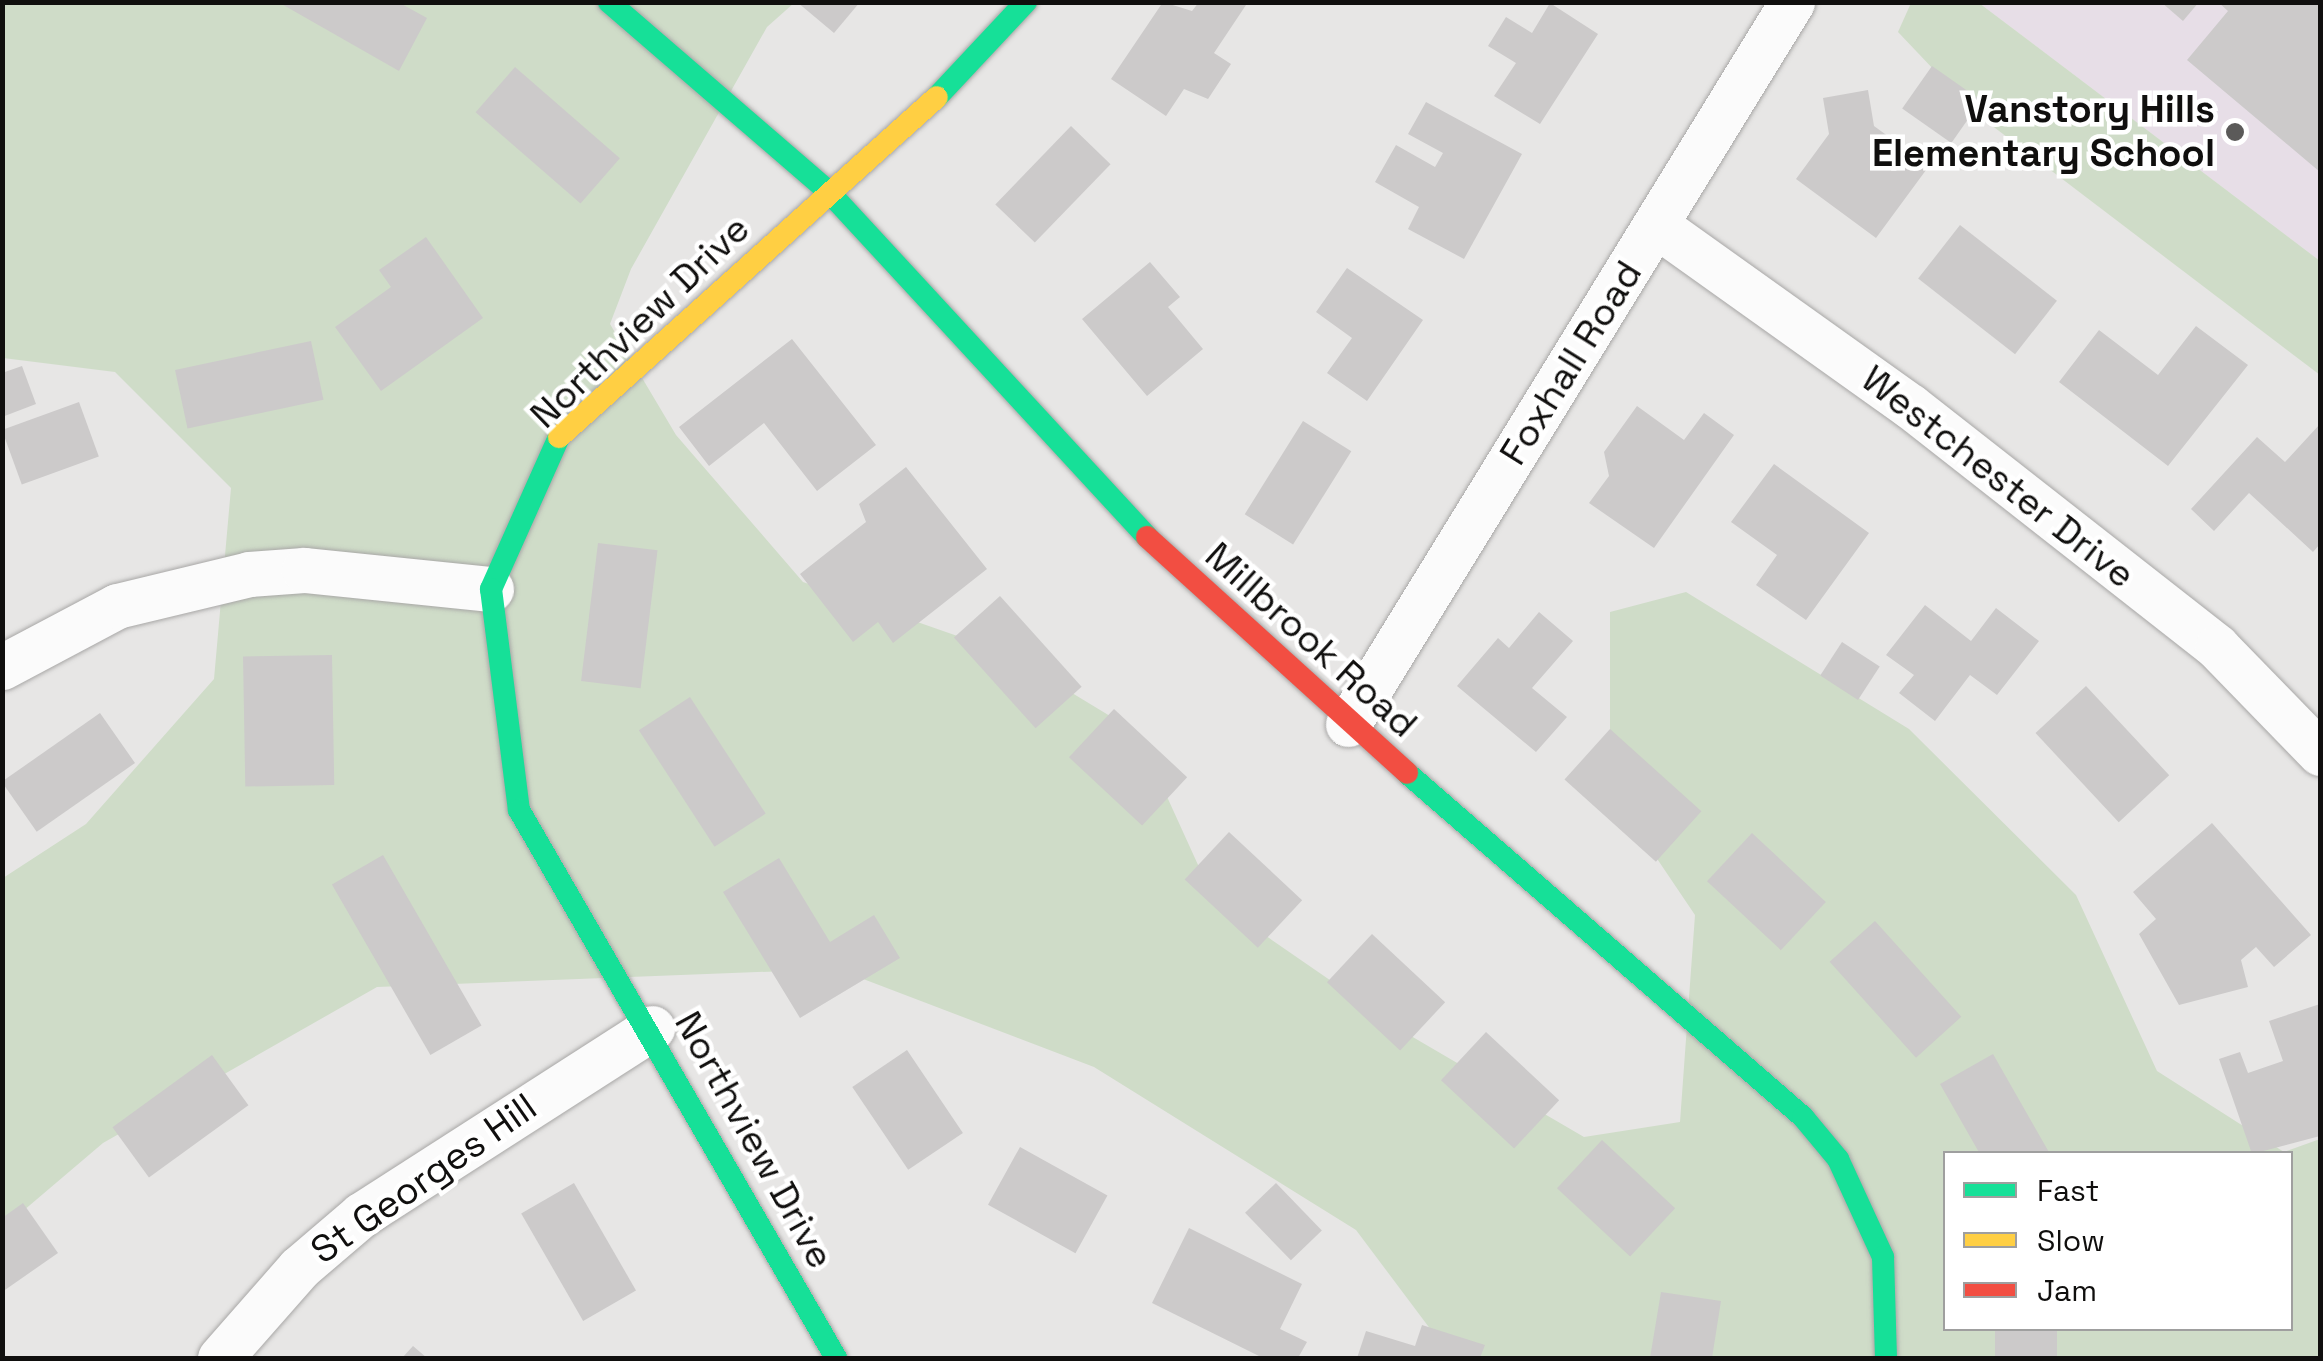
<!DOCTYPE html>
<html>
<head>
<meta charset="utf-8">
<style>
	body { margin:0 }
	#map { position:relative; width:2323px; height:1361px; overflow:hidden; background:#e7e6e5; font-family:"Space Grotesk",sans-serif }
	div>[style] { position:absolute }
	.education>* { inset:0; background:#e7dee7 }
	.green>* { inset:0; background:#cfdcc8 }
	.building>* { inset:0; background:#cccaca; transform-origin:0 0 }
	.roads { filter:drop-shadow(0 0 2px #a8a7a6) drop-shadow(0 0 2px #a8a7a6) }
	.street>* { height:45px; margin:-22.5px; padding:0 22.5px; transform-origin:22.5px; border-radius:22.5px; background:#fbfbfb }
	.fast>* { height:22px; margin:-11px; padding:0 11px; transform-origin:11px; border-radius:11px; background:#16e098 }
	.slow>* { height:22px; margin:-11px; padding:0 11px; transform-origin:11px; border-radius:11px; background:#ffcf43 }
	.jam>* { height:22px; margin:-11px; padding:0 11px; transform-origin:11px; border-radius:11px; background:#f24e42 }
	.dots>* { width:28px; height:28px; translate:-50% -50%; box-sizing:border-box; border:5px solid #fff; border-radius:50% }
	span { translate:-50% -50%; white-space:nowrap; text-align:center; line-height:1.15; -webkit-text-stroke:9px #fff; paint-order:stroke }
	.poi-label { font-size:38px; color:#100f0e; font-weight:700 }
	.right { translate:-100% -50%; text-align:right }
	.street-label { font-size:38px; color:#100f0e }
	.frame { position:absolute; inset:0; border:5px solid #100f0e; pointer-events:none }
	.legend { position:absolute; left:1943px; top:1151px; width:350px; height:180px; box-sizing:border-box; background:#fff; border:2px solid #9f9f9f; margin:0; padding:12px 18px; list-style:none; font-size:30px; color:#100f0e }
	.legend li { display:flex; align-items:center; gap:20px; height:50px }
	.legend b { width:50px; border:2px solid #9f9f9f }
</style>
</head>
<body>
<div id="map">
	<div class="education">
		<div style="clip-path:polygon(1979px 3px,2320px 3px,2320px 261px)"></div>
	</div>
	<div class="green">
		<div style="clip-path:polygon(evenodd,3px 3px,794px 3px,767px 27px,631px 269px,610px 324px,676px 435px,803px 582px,1006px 653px,1138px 733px,1214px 900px,1411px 1036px,1584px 1137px,1680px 1122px,1695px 915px,1610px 789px,1610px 612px,1686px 592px,1909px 729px,2076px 895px,2157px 1071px,2284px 1152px,2320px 1139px,2320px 1358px,1452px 1358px,1356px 1230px,1094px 1067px,837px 969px,377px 987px,103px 1143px,3px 1228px,3px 878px,86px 824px,214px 679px,231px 488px,115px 372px,3px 358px,3px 3px,1946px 1154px,2290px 1154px,2290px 1328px,1946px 1328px,1946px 1154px)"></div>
		<div style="clip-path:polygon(1911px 3px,1979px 3px,2320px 261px,2320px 375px,1974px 112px,1898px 32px)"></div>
	</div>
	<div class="building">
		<div style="clip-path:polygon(278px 2px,398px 2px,427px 18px,399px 71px)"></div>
		<div style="clip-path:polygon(797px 2px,860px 2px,834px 33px)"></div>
		<div style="clip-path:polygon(1163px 2px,1192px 11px,1199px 2px,1246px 5px,1214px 53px,1231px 64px,1208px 99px,1184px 89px,1166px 116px,1111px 79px)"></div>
		<div style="clip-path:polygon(2161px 2px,2199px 2px,2183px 21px)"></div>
		<div style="clip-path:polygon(2218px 2px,2320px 2px,2320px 172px,2187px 60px,2228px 11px)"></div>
		<div style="clip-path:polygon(1550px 3px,1598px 34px,1540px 124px,1494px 96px,1516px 63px,1488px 46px,1506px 17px,1532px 33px)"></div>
		<div style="left:1932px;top:66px;width:60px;height:52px;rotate:35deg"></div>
		<div style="left:515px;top:67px;width:139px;height:60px;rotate:41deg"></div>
		<div style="clip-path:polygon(1868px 90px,1874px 126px,1929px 166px,1876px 238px,1796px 179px,1829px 134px,1823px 98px)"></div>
		<div style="clip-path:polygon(1426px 102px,1522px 154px,1464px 259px,1408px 229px,1419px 207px,1375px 182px,1396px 145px,1435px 167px,1443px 153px,1408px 134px)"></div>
		<div style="left:1071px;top:126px;width:55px;height:109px;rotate:44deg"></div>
		<div style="left:1960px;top:225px;width:123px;height:68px;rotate:38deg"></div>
		<div style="clip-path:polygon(426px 237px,483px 318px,381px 391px,335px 327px,391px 287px,379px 270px)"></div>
		<div style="clip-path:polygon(1150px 262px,1180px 297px,1168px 307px,1203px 349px,1147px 396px,1082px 319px)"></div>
		<div style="clip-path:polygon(1347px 268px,1423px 320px,1367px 401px,1327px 373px,1352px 338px,1316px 312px)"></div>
		<div style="clip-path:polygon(2196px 326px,2248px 365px,2168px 466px,2059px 382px,2099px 330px,2158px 375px)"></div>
		<div style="clip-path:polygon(792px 339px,876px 445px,817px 491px,764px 423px,709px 466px,679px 427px)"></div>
		<div style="left:311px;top:341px;width:60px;height:139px;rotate:78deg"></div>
		<div style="clip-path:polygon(22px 366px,36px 404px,2px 417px,2px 373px)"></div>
		<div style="left:79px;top:402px;width:58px;height:82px;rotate:70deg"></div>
		<div style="clip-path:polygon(1637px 406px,1684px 440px,1704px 413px,1734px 435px,1654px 548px,1589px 503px,1609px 476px,1604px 452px)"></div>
		<div style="left:1303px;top:421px;width:57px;height:110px;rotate:32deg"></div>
		<div style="clip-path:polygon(2320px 424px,2320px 544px,2313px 552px,2249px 493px,2214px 531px,2191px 509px,2257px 437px,2285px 462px)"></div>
		<div style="clip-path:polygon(1774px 464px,1869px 533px,1806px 620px,1756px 585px,1777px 555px,1731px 522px)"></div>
		<div style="clip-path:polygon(906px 467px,987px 569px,893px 643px,878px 622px,853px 642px,800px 574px,866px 522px,859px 504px)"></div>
		<div style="left:598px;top:543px;width:60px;height:139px;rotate:7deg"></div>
		<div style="left:1000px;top:596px;width:122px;height:62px;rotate:48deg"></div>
		<div style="clip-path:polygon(1925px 605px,1971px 641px,1996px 608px,2039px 641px,1997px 695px,1970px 675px,1935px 721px,1899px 693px,1914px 675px,1886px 655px)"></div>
		<div style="clip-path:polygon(1539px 612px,1573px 641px,1532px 688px,1567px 717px,1536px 752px,1457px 686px,1498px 638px,1509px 648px)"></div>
		<div style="left:1842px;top:642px;width:45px;height:40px;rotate:33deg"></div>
		<div style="left:332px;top:655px;width:130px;height:89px;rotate:89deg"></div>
		<div style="left:2086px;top:686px;width:122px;height:69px;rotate:47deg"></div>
		<div style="left:690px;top:697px;width:139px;height:61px;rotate:57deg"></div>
		<div style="left:1114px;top:709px;width:100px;height:66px;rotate:43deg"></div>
		<div style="left:100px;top:713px;width:61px;height:120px;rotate:55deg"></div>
		<div style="left:1610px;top:729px;width:123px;height:68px;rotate:42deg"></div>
		<div style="clip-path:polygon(2212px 823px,2311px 935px,2274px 967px,2256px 947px,2241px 960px,2248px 987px,2179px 1005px,2139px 934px,2156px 919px,2133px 892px)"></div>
		<div style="left:1229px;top:832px;width:100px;height:65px;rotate:43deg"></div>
		<div style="left:1752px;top:833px;width:101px;height:66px;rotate:43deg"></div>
		<div style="left:383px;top:855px;width:197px;height:59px;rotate:60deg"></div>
		<div style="clip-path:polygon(779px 858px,830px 942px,874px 915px,900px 958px,800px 1018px,723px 892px)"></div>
		<div style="left:1875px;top:921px;width:129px;height:61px;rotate:48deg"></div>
		<div style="left:1372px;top:934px;width:100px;height:66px;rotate:43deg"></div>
		<div style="clip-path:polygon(2320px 1004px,2320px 1136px,2252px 1154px,2219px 1059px,2240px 1052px,2248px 1073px,2283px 1061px,2269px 1021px)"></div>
		<div style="left:1486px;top:1032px;width:100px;height:66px;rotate:43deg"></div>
		<div style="left:907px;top:1050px;width:100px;height:66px;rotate:56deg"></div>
		<div style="clip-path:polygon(1993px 1054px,2050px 1154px,1980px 1154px,1940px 1084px)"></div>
		<div style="left:212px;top:1055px;width:62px;height:123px;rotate:54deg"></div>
		<div style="left:1602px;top:1140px;width:100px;height:66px;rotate:43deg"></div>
		<div style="left:1020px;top:1147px;width:100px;height:66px;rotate:29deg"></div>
		<div style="left:574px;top:1183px;width:124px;height:61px;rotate:60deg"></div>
		<div style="left:1276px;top:1183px;width:66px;height:43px;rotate:46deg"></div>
		<div style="clip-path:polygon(23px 1203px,58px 1253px,2px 1292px,2px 1218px)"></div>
		<div style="clip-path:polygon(1189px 1228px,1302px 1284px,1280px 1329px,1307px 1342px,1298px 1358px,1263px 1358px,1152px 1303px)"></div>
		<div style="clip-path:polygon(1661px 1292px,1721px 1301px,1712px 1358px,1650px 1358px)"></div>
		<div style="clip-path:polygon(1422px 1325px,1485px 1345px,1480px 1358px,1357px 1358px,1366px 1331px,1415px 1346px)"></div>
		<div style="left:1995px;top:1328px;width:62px;height:30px"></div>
		<div style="clip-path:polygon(413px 1346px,427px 1358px,402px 1358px)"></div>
	</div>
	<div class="roads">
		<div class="street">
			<div style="left:1656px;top:225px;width:312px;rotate:35.5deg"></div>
			<div style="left:1910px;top:406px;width:390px;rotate:38.1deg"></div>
			<div style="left:2217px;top:647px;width:148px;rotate:45.8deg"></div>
			<div style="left:2px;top:667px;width:130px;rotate:-27.9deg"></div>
			<div style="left:117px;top:606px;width:136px;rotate:-13.6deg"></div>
			<div style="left:249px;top:574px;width:55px;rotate:-4.2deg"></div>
			<div style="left:304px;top:570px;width:188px;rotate:5.8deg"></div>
			<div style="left:1348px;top:724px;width:848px;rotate:-58.41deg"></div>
			<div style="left:220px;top:1358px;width:120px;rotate:-48.7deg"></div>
			<div style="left:299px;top:1268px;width:82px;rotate:-40.5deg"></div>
			<div style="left:361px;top:1215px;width:346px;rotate:-32.7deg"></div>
		</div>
		<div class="fast">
			<div style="left:609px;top:2px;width:291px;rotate:40.8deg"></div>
			<div style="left:829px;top:192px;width:469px;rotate:47.3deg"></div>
			<div style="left:937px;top:97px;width:130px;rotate:-46.9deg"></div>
			<div style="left:559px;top:437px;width:167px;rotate:114.1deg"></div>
			<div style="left:491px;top:589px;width:223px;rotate:82.8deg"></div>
			<div style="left:519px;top:810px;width:633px;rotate:59.95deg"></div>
			<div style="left:1407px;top:773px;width:525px;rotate:40.98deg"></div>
			<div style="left:1803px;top:1117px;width:55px;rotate:50.2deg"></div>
			<div style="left:1838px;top:1159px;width:108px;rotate:65.3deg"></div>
			<div style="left:1883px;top:1257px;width:101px;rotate:88.3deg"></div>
		</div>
		<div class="slow">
			<div style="left:559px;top:437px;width:508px;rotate:-41.97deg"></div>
		</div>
		<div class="jam">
			<div style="left:1147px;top:537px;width:351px;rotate:42.2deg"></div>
		</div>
	</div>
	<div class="dots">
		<div style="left:2235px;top:132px;background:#5b5a59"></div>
	</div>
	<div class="poi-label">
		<span class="right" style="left:2215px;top:132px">Vanstory Hills<br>Elementary School</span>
	</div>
	<div class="street-label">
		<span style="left:640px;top:322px;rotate:-44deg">Northview Drive</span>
		<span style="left:1571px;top:363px;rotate:-58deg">Foxhall Road</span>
		<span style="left:1998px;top:477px;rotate:38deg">Westchester Drive</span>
		<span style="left:1311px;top:640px;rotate:42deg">Millbrook Road</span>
		<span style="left:754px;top:1140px;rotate:61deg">Northview Drive</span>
		<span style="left:424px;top:1179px;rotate:-35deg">St Georges Hill</span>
	</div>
	<div class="frame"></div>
	<ul class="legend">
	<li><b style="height:12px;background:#16e098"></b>Fast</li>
	<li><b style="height:12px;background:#ffcf43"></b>Slow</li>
	<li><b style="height:12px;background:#f24e42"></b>Jam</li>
	</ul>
</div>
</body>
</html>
